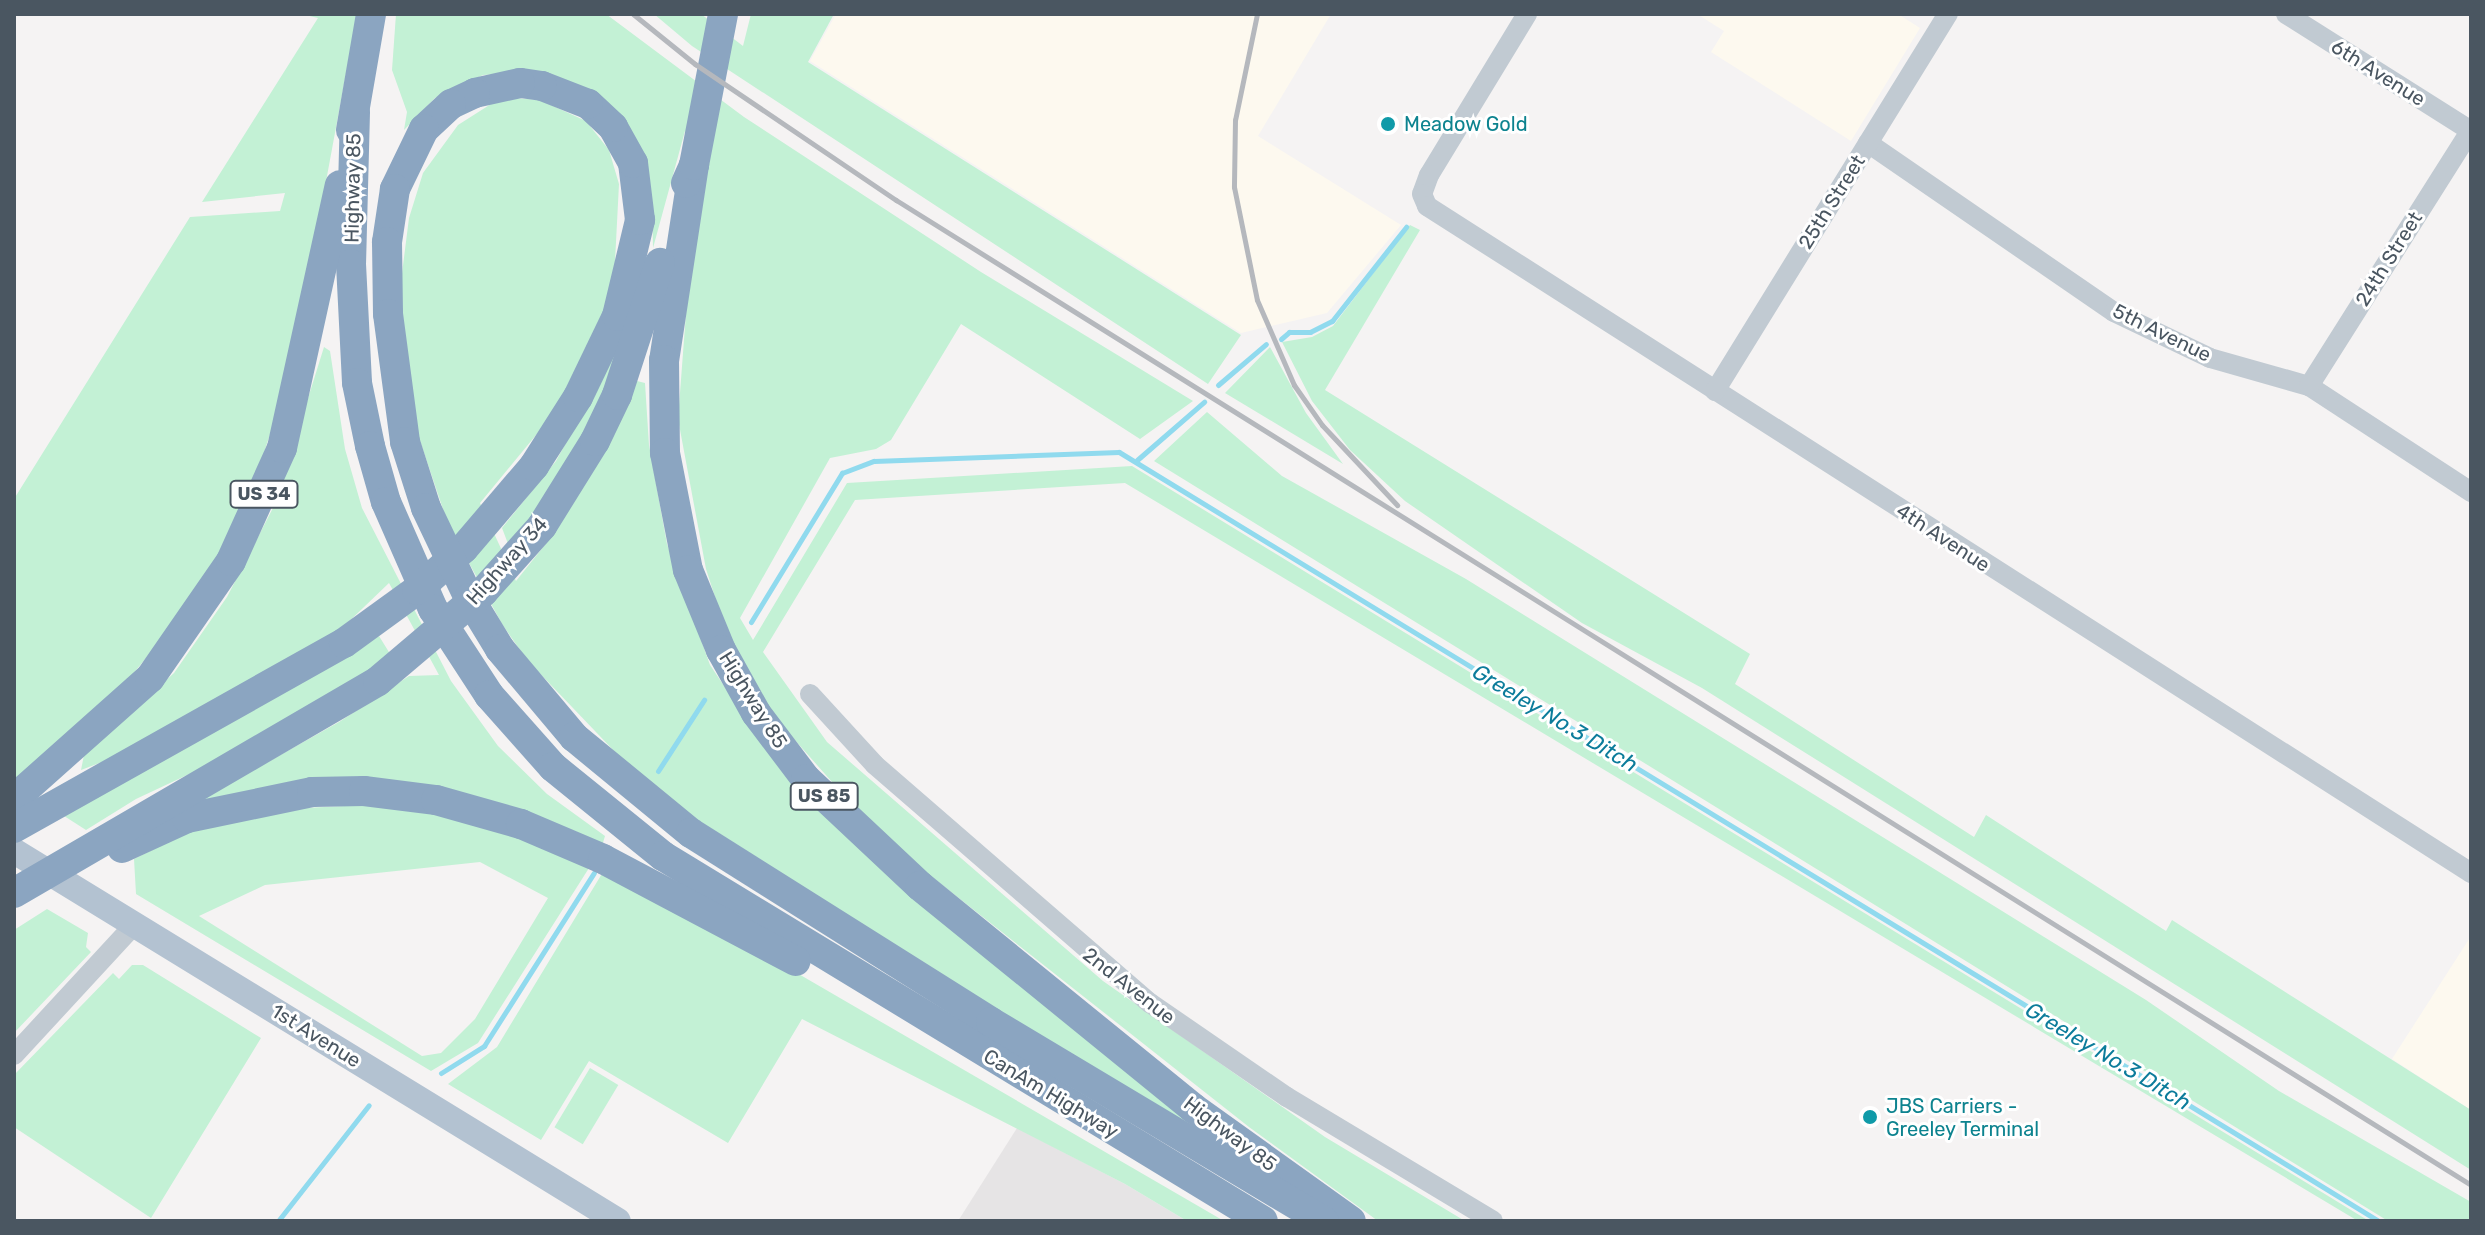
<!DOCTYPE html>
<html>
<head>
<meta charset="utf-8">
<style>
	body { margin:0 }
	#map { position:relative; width:2485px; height:1235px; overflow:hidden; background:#f5f3f3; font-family:Rubik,sans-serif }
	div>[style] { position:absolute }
	.commercial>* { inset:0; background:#fdf9ef }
	.education>* { inset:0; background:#e6e4e5 }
	.green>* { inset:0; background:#c3f1d5; transform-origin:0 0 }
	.stream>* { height:5px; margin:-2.5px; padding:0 2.5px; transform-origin:2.5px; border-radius:2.5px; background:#90daee }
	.minor>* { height:20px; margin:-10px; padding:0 10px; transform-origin:10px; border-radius:10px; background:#c1cad2 }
	.major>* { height:26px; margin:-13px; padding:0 13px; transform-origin:13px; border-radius:13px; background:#b3c2d1 }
	.highway>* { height:30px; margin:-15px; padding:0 15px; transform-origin:15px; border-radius:15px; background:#8ba5c1 }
	.rail>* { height:5px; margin:-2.5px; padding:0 2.5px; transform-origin:2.5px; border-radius:2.5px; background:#b5b8bd }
	.dots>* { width:22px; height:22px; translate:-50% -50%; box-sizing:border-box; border:4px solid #fff; border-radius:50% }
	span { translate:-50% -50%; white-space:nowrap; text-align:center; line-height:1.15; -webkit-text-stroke:6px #fff; paint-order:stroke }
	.shield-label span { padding:2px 6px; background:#fff; border:2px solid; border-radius:6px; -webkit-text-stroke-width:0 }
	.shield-label { font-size:18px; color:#4a5661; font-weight:700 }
	.street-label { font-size:20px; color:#4a5661 }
	.culture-label { font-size:20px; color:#0d838f }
	.left { translate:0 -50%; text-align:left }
	.water-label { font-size:22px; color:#0c7c9b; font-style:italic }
	.frame { position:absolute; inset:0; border:16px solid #4a5661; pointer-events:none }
</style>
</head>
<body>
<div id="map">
	<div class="commercial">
		<div style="clip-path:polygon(836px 14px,1331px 14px,1258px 136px,1401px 225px,1327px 313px,1241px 333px,810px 61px)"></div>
		<div style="clip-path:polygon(1697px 14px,1898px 14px,1920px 28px,1851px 141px,1711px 52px,1724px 31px)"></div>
		<div style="clip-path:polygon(2471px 936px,2471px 1110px,2392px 1059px)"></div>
	</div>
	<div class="education">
		<div style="clip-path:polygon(1017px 1128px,1125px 1184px,1187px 1221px,958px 1221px)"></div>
	</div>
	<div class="green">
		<div style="clip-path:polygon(301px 14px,357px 14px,322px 203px,272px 428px,252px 490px,196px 596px,133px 674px,14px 782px,14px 499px,190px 217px,280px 211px,285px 193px,202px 202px,318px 18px)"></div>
		<div style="clip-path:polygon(396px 14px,606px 14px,744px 117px,981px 272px,1193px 401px,1140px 439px,961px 324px,891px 440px,876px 449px,830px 458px,740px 618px,753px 640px,847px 483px,1132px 466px,2369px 1221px,2358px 1221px,1125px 483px,855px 500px,763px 652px,827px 742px,1103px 981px,1325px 1137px,1465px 1221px,1378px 1221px,1249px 1127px,922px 869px,840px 791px,771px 713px,725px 628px,706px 569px,678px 419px,687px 300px,685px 131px,653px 248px,652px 203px,627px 129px,515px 73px,483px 75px,435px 98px,404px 130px,407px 112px,392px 70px)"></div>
		<div style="clip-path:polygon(654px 14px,701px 14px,743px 46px,751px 14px,834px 14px,808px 62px,1241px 335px,1208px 384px,692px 46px)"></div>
		<div style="clip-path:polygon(502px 97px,540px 100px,586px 121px,609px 150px,619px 184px,614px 281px,600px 328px,550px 418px,480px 503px,516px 581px,552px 536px,637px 381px,645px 383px,649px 445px,667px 544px,710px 665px,780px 769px,1197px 1126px,1192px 1130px,696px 822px,640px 778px,527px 660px,502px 624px,448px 524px,411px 414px,400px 289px,409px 218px,423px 173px,458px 125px)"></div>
		<div style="clip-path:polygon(1410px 225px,1420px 230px,1325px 390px,1750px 654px,1735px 684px,1974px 837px,1986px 815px,2166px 931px,2172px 920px,2471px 1110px,2471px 1170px,1702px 688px,1582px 623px,1405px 501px,1350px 450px,1312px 401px,1282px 342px,1312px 337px,1333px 326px)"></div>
		<div style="clip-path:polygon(646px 296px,567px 473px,510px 549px,502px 528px,556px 461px)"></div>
		<div style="clip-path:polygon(324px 347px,330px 351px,345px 449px,362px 508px,451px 681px,498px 746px,547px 794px,605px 836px,602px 846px,442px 787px,179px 812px,339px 722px,409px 676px,439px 675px,389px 583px,338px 632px,118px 756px,81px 770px,84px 755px,174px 673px,227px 597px,275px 504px)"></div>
		<div style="clip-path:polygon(1270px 347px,1306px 413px,1343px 464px,1225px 393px)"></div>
		<div style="clip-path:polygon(1207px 412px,1282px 476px,1466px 579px,2146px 1000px,2279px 1091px,2471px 1202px,2471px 1221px,2388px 1221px,1154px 461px)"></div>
		<div style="clip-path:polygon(379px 636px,392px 657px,232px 754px,136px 799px,86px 830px,61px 814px)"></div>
		<div style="clip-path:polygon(evenodd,386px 804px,488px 825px,589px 868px,478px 1043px,431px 1071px,136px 894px,134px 859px,190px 831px,283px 809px,386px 804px,480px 862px,548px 898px,475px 1019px,441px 1053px,422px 1056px,199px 916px,265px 885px,480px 862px)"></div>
		<div style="clip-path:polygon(603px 872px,778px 962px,1224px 1221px,1187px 1221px,1125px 1184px,802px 1019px,728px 1143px,589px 1061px,541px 1140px,448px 1084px,497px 1047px)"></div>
		<div style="clip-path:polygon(47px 909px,88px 933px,86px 947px,91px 952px,14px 1033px,14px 930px)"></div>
		<div style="clip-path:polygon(132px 965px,143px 965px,261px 1038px,151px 1218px,14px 1127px,14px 1075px,113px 973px,119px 979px)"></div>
		<div style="left:590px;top:1068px;width:33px;height:69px;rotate:31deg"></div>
	</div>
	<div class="stream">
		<div style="left:1281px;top:339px;width:11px;rotate:-41deg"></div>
		<div style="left:1289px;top:332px;width:21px"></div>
		<div style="left:1310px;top:332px;width:25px;rotate:-27deg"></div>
		<div style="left:1332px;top:321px;width:120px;rotate:-51.8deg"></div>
		<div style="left:1218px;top:385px;width:63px;rotate:-40.5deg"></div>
		<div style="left:1137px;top:460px;width:89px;rotate:-40.9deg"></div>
		<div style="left:751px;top:622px;width:175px;rotate:-58.6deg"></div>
		<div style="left:842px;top:473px;width:34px;rotate:-21deg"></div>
		<div style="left:874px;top:461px;width:245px;rotate:-2.1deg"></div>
		<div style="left:1119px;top:452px;width:1476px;rotate:31.4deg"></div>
		<div style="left:658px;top:771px;width:85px;rotate:-57.1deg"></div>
		<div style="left:441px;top:1073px;width:51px;rotate:-32.1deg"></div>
		<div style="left:484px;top:1046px;width:205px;rotate:-57.6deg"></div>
		<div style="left:278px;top:1221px;width:147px;rotate:-51.9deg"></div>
	</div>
	<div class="minor">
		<div style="left:1527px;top:14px;width:188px;rotate:121.3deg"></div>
		<div style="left:1429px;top:175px;width:20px;rotate:110deg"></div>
		<div style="left:1422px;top:194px;width:13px;rotate:67deg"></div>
		<div style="left:1427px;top:206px;width:1239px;rotate:32.57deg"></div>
		<div style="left:2286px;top:14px;width:219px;rotate:32.3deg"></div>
		<div style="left:1868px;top:143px;width:298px;rotate:34.5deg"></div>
		<div style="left:2114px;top:312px;width:106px;rotate:25.6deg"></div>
		<div style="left:2210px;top:358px;width:103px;rotate:15.8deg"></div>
		<div style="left:2309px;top:386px;width:194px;rotate:33.2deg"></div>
		<div style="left:2309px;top:386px;width:302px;rotate:-57.7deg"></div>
		<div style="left:1715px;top:391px;width:443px;rotate:-58.3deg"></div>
		<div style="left:810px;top:694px;width:96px;rotate:47.5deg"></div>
		<div style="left:875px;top:765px;width:364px;rotate:40.9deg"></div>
		<div style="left:1150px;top:1003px;width:166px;rotate:34.5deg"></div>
		<div style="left:1287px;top:1097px;width:240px;rotate:31deg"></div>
		<div style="left:14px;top:1055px;width:178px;rotate:-47.3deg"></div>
	</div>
	<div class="major">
		<div style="left:14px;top:851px;width:708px;rotate:31.49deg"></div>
	</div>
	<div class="highway">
		<div style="left:355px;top:112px;width:152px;rotate:91.5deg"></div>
		<div style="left:351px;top:264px;width:119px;rotate:87.1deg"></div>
		<div style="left:357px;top:383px;width:64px;rotate:78.3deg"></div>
		<div style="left:370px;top:446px;width:58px;rotate:74.1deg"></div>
		<div style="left:386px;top:502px;width:117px;rotate:66.3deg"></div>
		<div style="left:433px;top:609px;width:103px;rotate:56.9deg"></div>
		<div style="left:489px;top:695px;width:96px;rotate:48.4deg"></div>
		<div style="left:553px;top:767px;width:141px;rotate:39deg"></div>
		<div style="left:663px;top:856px;width:702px;rotate:31.31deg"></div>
		<div style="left:351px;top:130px;width:118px;rotate:-80.2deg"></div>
		<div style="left:694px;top:165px;width:197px;rotate:98.7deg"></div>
		<div style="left:664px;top:360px;width:93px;rotate:89.4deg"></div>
		<div style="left:665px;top:453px;width:119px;rotate:78.9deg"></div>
		<div style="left:688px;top:570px;width:87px;rotate:67.6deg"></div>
		<div style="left:721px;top:650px;width:72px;rotate:60.9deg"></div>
		<div style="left:756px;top:713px;width:83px;rotate:52.9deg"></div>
		<div style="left:806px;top:779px;width:156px;rotate:43.2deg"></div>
		<div style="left:920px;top:886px;width:352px;rotate:39.1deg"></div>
		<div style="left:1193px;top:1108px;width:194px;rotate:35.6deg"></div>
		<div style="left:686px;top:183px;width:20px;rotate:-66deg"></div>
		<div style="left:694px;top:165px;width:154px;rotate:-79.1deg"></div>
		<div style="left:14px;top:799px;width:182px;rotate:-41.7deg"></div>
		<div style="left:150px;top:678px;width:142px;rotate:-55.3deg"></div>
		<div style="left:231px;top:561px;width:124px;rotate:-65.7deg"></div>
		<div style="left:282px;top:448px;width:269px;rotate:-77.6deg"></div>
		<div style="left:14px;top:828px;width:378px;rotate:-29.3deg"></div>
		<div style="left:344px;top:643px;width:90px;rotate:-36deg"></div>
		<div style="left:417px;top:590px;width:63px;rotate:-41.8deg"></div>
		<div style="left:464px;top:548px;width:108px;rotate:-49.5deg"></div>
		<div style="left:534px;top:466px;width:82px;rotate:-57.5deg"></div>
		<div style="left:578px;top:397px;width:90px;rotate:-64.3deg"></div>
		<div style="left:617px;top:316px;width:99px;rotate:-76.5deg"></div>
		<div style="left:640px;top:220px;width:57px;rotate:-97deg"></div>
		<div style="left:633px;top:163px;width:41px;rotate:-119.1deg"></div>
		<div style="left:613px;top:127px;width:34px;rotate:-137deg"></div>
		<div style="left:588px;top:104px;width:49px;rotate:-158.6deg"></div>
		<div style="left:542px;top:86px;width:22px;rotate:-172deg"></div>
		<div style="left:520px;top:83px;width:46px;rotate:167.5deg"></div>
		<div style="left:475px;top:93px;width:26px;rotate:155deg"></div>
		<div style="left:451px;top:104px;width:37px;rotate:137deg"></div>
		<div style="left:424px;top:129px;width:67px;rotate:115.8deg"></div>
		<div style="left:395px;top:189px;width:54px;rotate:98.6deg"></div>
		<div style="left:387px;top:242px;width:72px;rotate:89.2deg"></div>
		<div style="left:388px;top:314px;width:129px;rotate:82.4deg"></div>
		<div style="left:405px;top:442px;width:69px;rotate:72.3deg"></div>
		<div style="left:426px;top:508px;width:100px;rotate:64.5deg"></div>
		<div style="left:469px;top:598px;width:60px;rotate:58.7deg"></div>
		<div style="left:500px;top:649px;width:115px;rotate:49.9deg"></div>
		<div style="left:574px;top:737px;width:151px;rotate:39.4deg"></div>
		<div style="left:691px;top:833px;width:355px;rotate:32.2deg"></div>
		<div style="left:991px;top:1022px;width:388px;rotate:30.9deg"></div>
		<div style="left:122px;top:848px;width:72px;rotate:-24.8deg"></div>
		<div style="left:187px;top:818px;width:128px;rotate:-11.7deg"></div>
		<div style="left:312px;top:792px;width:52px;rotate:-1.1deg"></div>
		<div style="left:364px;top:791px;width:73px;rotate:7.1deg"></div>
		<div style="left:436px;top:800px;width:88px;rotate:15.8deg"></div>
		<div style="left:521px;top:824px;width:89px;rotate:23.1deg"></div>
		<div style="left:603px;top:859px;width:218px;rotate:27.9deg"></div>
		<div style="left:14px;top:893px;width:421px;rotate:-30.2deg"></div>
		<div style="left:378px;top:681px;width:138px;rotate:-40.3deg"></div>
		<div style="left:483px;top:592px;width:89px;rotate:-48.2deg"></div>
		<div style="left:542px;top:526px;width:100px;rotate:-58.1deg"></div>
		<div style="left:595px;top:441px;width:51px;rotate:-64.4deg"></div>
		<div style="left:617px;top:395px;width:139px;rotate:-72deg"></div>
	</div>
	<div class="rail">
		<div style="left:633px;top:14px;width:80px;rotate:38.9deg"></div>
		<div style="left:695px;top:64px;width:243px;rotate:34.1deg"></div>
		<div style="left:896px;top:200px;width:1858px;rotate:32.02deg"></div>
		<div style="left:1257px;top:14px;width:108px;rotate:101.7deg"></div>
		<div style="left:1235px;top:120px;width:67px;rotate:90.9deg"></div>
		<div style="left:1234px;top:187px;width:115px;rotate:78.5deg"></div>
		<div style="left:1257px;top:300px;width:93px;rotate:66.5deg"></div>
		<div style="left:1294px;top:385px;width:49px;rotate:55deg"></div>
		<div style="left:1322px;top:425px;width:110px;rotate:46.8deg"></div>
	</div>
	<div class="dots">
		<div style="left:1388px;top:124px;background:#0f9aa8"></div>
		<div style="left:1870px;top:1117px;background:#0f9aa8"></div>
	</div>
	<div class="shield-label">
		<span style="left:264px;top:494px">US 34</span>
		<span style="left:824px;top:796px">US 85</span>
	</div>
	<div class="street-label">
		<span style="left:2378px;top:73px;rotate:32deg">6th Avenue</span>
		<span style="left:353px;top:188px;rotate:-89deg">Highway 85</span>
		<span style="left:1832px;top:202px;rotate:-58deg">25th Street</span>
		<span style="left:2389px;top:259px;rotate:-58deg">24th Street</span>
		<span style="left:2162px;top:333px;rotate:26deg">5th Avenue</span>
		<span style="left:1943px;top:538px;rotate:33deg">4th Avenue</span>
		<span style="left:507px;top:561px;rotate:-48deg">Highway 34</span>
		<span style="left:753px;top:700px;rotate:58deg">Highway 85</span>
		<span style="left:1129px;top:986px;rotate:38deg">2nd Avenue</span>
		<span style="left:316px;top:1036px;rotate:32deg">1st Avenue</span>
		<span style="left:1051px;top:1094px;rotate:31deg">CanAm Highway</span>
		<span style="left:1230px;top:1134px;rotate:37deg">Highway 85</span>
	</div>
	<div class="culture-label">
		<span class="left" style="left:1404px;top:124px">Meadow Gold</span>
		<span class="left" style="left:1886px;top:1118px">JBS Carriers -<br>Greeley Terminal</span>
	</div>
	<div class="water-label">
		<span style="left:1555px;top:718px;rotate:31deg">Greeley No.3 Ditch</span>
		<span style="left:2108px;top:1056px;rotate:31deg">Greeley No.3 Ditch</span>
	</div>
	<div class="frame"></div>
</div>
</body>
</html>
